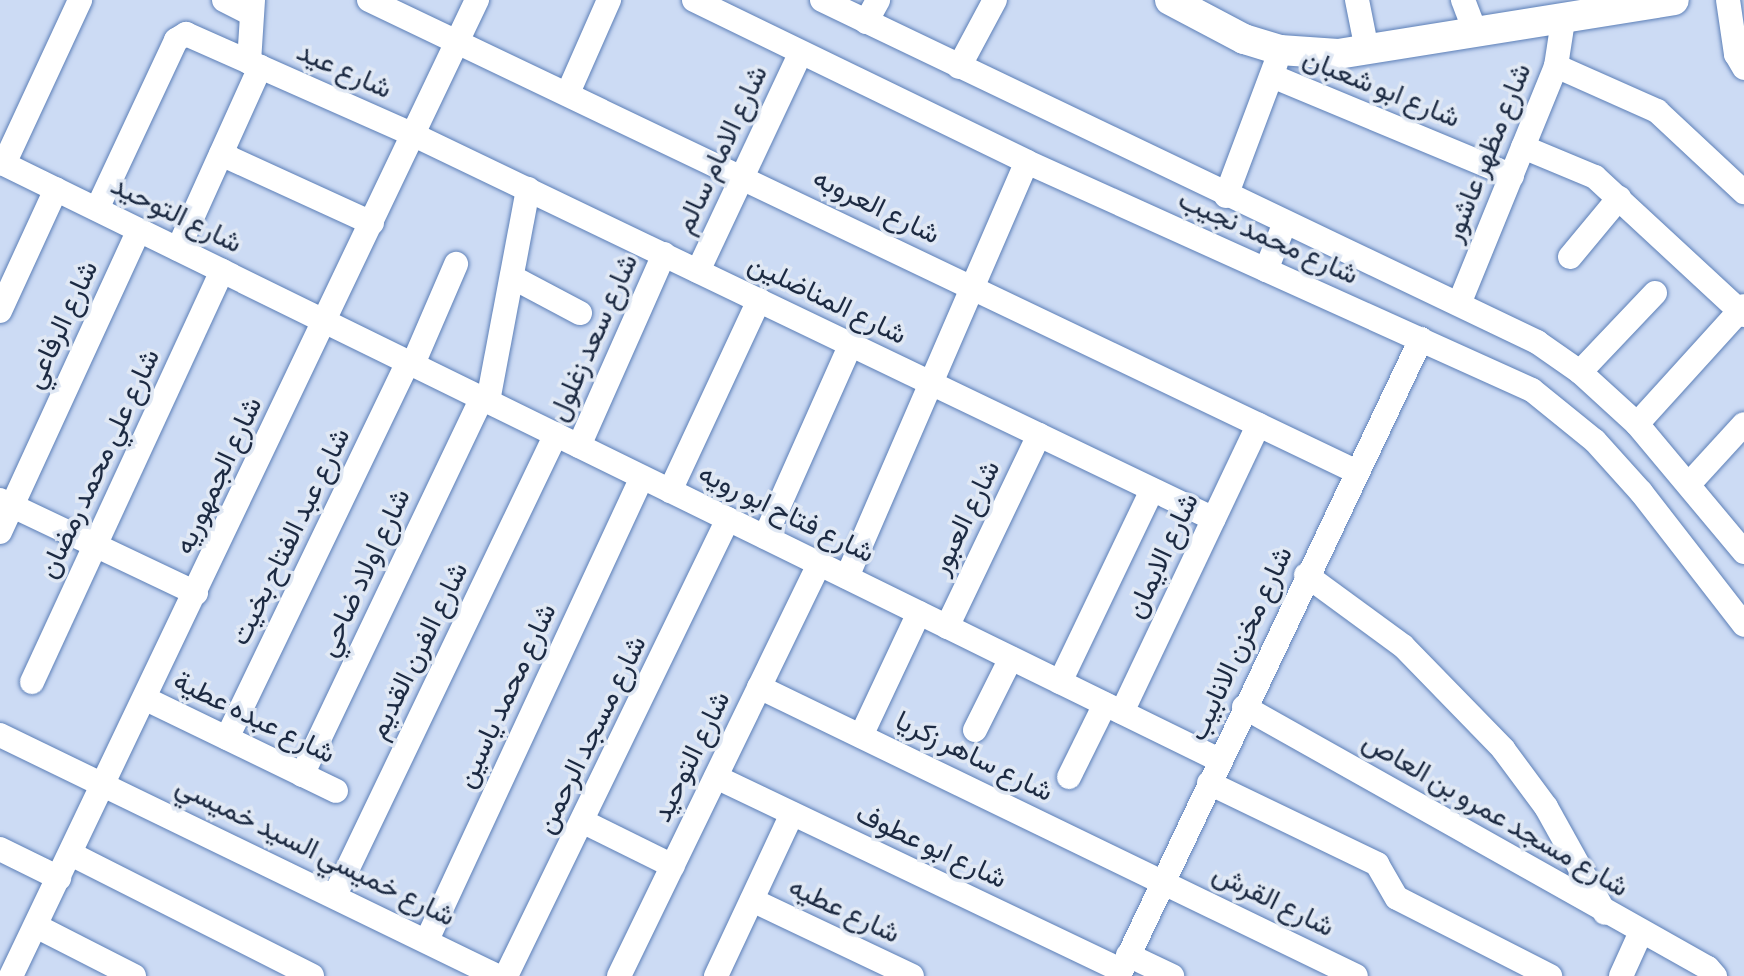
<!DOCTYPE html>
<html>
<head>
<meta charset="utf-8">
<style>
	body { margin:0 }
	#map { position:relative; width:1744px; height:976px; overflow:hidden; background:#ccdbf4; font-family:"Sofia Sans Condensed",Vazirmatn,sans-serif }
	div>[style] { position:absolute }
	.roads { filter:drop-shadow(0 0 2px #5c7fb7) drop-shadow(0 0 2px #5c7fb7) }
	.minor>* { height:24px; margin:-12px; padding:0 12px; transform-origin:12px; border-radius:12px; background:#fff }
	.tertiary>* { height:30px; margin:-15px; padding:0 15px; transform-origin:15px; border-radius:15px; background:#fff }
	span { translate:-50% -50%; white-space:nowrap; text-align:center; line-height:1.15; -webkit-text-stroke:7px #e0e8f4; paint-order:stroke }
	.street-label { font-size:28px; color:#1c2a42 }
</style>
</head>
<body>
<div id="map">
	<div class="roads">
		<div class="minor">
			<div style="left:224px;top:0;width:31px;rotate:27deg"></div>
			<div style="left:369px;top:0;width:1093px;rotate:25.53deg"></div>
			<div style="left:694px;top:0;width:370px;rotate:25.9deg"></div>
			<div style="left:1027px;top:162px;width:554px;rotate:24.3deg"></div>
			<div style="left:1532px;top:390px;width:81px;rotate:39deg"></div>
			<div style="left:1595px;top:441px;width:69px;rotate:48deg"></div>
			<div style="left:1641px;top:492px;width:168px;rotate:52.2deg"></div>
			<div style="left:822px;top:0;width:793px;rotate:25.56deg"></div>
			<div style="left:1537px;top:342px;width:52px;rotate:34.9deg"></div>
			<div style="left:1580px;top:372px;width:77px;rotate:42.4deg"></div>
			<div style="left:1637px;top:424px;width:167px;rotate:50.1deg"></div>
			<div style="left:1357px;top:0;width:51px;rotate:78.7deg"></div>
			<div style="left:1463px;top:0;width:36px;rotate:69deg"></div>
			<div style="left:1728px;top:0;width:55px;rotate:81.6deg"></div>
			<div style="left:1736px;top:54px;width:16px;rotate:60deg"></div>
			<div style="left:866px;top:22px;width:25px;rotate:-61deg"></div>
			<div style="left:249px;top:62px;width:62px;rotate:-86.3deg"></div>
			<div style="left:1556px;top:66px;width:111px;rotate:24deg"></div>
			<div style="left:1657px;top:111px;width:119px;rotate:43deg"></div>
			<div style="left:959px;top:67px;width:76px;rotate:-61.8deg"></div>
			<div style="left:1272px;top:76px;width:260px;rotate:22.6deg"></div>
			<div style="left:568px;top:93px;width:102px;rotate:-66.2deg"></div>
			<div style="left:1523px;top:147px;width:78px;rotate:22.6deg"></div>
			<div style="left:1595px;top:177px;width:203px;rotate:42.8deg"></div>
			<div style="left:221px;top:154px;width:166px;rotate:24.6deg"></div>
			<div style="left:0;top:162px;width:1358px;rotate:26.13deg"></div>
			<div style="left:4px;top:164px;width:181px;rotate:-65.1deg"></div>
			<div style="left:1226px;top:196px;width:142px;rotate:-69.4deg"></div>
			<div style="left:97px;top:209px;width:187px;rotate:-64.9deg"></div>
			<div style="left:176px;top:40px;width:12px;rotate:-31deg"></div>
			<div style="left:186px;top:34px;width:249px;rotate:23.9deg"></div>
			<div style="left:414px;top:135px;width:887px;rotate:25.64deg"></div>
			<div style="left:178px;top:249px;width:200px;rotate:-65.7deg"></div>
			<div style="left:1570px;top:257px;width:77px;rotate:-50.3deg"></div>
			<div style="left:1266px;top:270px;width:48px;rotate:-68.2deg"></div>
			<div style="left:698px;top:271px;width:240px;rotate:-64.8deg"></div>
			<div style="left:512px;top:277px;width:77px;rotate:27.9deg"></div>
			<div style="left:1459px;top:304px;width:257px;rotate:-67.8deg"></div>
			<div style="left:1556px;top:66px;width:46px;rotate:-81.2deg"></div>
			<div style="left:0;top:311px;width:134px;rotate:-65.3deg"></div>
			<div style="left:413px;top:364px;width:109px;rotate:-66.7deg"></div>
			<div style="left:1580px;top:372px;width:109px;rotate:-46.5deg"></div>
			<div style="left:488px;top:401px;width:216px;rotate:-79.3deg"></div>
			<div style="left:1637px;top:424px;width:159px;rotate:-47.8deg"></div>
			<div style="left:579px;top:446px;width:210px;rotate:-66.1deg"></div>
			<div style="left:1689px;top:484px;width:81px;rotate:-47.5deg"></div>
			<div style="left:670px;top:491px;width:211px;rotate:-65deg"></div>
			<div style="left:0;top:500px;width:217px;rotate:25.4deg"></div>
			<div style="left:0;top:532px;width:332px;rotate:-65.3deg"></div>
			<div style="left:765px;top:537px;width:211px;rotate:-66deg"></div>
			<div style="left:1306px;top:575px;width:120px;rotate:36.2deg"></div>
			<div style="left:1403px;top:646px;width:144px;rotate:45.8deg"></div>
			<div style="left:1503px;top:749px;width:72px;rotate:53.4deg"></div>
			<div style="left:1546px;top:807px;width:121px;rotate:60.9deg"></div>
			<div style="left:847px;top:577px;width:452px;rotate:-66.6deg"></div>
			<div style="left:947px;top:627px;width:213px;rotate:-64.4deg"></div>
			<div style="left:32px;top:682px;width:453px;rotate:-65.2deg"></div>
			<div style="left:1060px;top:682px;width:213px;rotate:-64.4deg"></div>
			<div style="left:759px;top:687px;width:663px;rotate:25.83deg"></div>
			<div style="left:146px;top:699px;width:211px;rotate:25.8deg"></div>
			<div style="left:1244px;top:707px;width:532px;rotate:29.36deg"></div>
			<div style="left:1708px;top:968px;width:11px;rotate:49deg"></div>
			<div style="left:1122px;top:712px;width:318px;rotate:-64.6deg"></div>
			<div style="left:975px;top:730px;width:80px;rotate:-63.4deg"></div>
			<div style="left:0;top:735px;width:552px;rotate:25.87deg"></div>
			<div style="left:861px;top:736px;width:136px;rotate:-64.8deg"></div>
			<div style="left:227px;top:738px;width:417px;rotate:-64.3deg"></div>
			<div style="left:302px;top:775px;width:418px;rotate:-64.5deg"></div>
			<div style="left:716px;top:777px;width:449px;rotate:25.5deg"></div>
			<div style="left:1069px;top:777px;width:81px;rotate:-63.7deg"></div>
			<div style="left:1209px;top:783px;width:187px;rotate:25.7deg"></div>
			<div style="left:1377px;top:864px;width:39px;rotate:60deg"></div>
			<div style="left:1397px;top:898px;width:172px;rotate:27deg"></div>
			<div style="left:584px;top:822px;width:99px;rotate:26.3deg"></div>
			<div style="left:0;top:849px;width:66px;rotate:26.2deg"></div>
			<div style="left:71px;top:854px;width:270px;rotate:26.8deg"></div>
			<div style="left:335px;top:895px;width:511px;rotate:-64.39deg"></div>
			<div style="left:752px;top:900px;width:177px;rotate:25.4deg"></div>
			<div style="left:36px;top:926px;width:110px;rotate:27deg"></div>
			<div style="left:427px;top:940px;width:510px;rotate:-65.09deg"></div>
			<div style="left:1128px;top:955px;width:49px;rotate:25.5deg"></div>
			<div style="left:11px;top:976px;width:1082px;rotate:-64.48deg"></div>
			<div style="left:506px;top:976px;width:508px;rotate:-64.09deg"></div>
			<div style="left:619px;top:976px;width:458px;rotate:-64.1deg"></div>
			<div style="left:716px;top:976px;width:179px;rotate:-64.9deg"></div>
			<div style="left:1119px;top:976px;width:705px;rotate:-64.63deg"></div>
			<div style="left:1621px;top:976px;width:48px;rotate:-65.6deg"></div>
		</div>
		<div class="tertiary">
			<div style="left:1170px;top:0;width:84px;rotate:27.8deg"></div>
			<div style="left:1244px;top:39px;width:38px;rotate:17deg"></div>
			<div style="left:1280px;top:50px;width:58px;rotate:3.9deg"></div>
			<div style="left:1338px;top:54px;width:340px;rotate:-9.1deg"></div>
		</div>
	</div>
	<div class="street-label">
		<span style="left:344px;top:71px;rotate:24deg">شارع عيد</span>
		<span style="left:1381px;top:89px;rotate:22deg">شارع ابو شعبان</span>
		<span style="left:722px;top:150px;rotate:-65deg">شارع الامام سالم</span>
		<span style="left:1488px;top:153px;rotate:-68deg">شارع مظهر عاشور</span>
		<span style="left:876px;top:207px;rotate:26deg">شارع العروبه</span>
		<span style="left:176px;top:215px;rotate:26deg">شارع التوحيد</span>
		<span style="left:1268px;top:238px;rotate:24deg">شارع محمد نجيب</span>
		<span style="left:827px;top:300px;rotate:26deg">شارع المناضلين</span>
		<span style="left:62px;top:325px;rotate:-65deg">شارع الرفاعي</span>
		<span style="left:594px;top:338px;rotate:-66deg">شارع سعد زغلول</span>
		<span style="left:100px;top:464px;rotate:-65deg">شارع علي محمد رمضان</span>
		<span style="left:219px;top:476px;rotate:-65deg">شارع الجمهوريه</span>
		<span style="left:786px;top:514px;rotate:26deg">شارع فتاح ابو رويه</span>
		<span style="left:966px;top:518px;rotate:-64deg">شارع العبور</span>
		<span style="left:291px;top:537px;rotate:-64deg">شارع عبد الفتاح بخيت</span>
		<span style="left:1163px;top:556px;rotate:-65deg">شارع الايمان</span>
		<span style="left:365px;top:573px;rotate:-65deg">شارع اولاد ضاحي</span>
		<span style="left:1241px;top:644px;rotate:-65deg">شارع مخزن الانابيب</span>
		<span style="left:419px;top:651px;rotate:-64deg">شارع الفرن القديم</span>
		<span style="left:507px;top:696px;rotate:-65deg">شارع محمد ياسين</span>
		<span style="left:254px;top:718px;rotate:26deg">شارع عبده عطية</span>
		<span style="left:592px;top:735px;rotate:-64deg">شارع مسجد الرحمن</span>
		<span style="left:692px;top:757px;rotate:-64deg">شارع التوحيد</span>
		<span style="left:974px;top:757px;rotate:26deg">شارع ساهر زكريا</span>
		<span style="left:1495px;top:815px;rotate:30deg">شارع مسجد عمرو بن العاص</span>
		<span style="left:931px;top:847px;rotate:25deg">شارع ابو عطوف</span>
		<span style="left:315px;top:852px;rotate:26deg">شارع خميسي السيد خميسي</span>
		<span style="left:1273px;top:901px;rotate:26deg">شارع القرش</span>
		<span style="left:844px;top:911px;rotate:25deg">شارع عطيه</span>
	</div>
</div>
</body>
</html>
